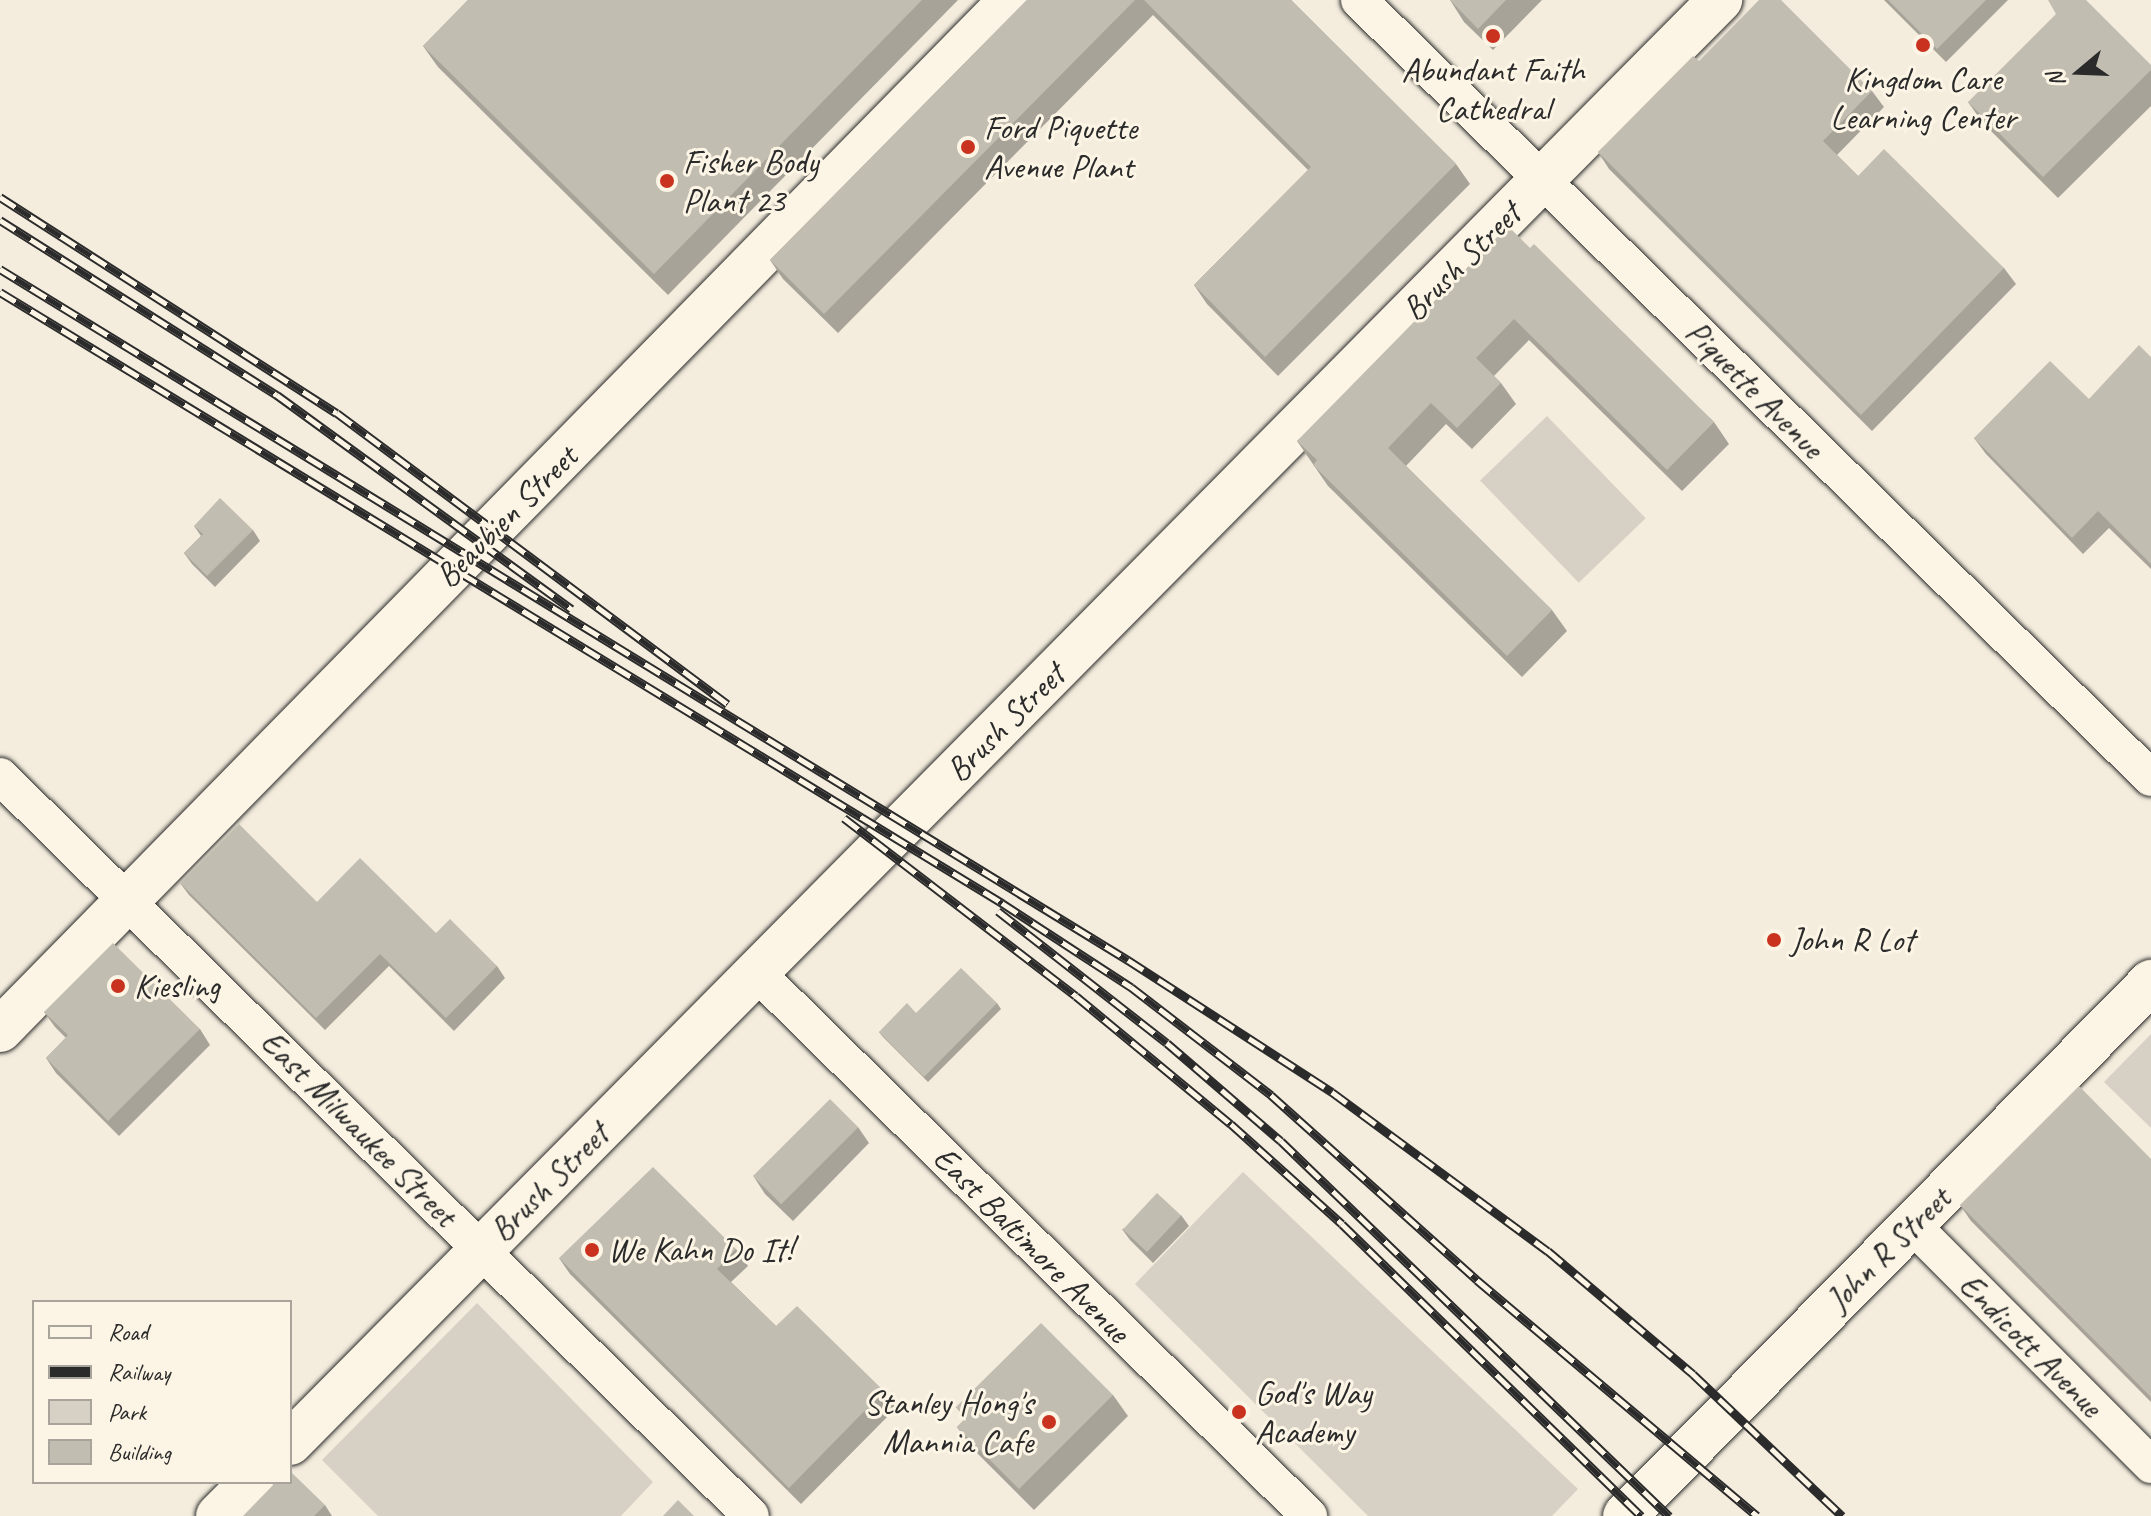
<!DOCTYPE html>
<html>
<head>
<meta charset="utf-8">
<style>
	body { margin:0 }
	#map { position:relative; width:2151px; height:1516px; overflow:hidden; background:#f4edde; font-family:Caveat,sans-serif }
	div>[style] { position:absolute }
	.green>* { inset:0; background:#d6d1c4; transform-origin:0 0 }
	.roads { filter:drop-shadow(0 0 2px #2b2b2b) drop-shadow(0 0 2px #2b2b2b) }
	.minor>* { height:36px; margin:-18px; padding:0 18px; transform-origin:18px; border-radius:18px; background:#fcf5e5 }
	.tertiary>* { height:44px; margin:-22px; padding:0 22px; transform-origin:22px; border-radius:22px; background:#fcf5e5 }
	.rail>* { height:9px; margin-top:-4.5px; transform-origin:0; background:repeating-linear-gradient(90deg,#fcf5e5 0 18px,#2b2b2b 0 36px); box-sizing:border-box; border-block:2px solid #2b2b2b }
	.wall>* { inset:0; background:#a7a398 }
	.building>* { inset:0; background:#c2bdb1; transform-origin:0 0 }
	.dots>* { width:22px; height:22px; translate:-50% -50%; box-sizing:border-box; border:4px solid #fcf5e5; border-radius:50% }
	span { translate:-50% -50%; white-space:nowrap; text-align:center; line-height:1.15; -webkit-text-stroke:6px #fcf5e5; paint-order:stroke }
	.poi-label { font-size:34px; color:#2b2b2b }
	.left { translate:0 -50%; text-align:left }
	.right { translate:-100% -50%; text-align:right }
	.street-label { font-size:34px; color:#2b2b2b }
	.legend { position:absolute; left:32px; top:1300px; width:260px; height:184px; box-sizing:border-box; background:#fcf5e5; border:2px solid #a8a49b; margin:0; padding:10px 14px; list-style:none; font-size:24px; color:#2b2b2b }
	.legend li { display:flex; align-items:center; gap:16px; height:40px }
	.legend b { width:40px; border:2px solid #a8a49b }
	.north { position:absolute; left:2039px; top:32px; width:80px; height:80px; -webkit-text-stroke:6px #fcf5e5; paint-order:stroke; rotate:251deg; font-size:22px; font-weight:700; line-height:32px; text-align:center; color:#2b2b2b }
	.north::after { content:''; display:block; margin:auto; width:28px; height:36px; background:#2b2b2b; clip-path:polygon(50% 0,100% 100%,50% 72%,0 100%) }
</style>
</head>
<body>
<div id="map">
	<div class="green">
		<div style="left:1547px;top:416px;width:142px;height:93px;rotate:46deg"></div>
		<div style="clip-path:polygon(2151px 1034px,2151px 1128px,2104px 1082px)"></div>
		<div style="clip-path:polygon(1243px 1172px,1578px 1489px,1552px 1516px,1368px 1516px,1135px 1284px)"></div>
		<div style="clip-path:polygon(477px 1303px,653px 1482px,621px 1516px,378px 1516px,322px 1460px)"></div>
	</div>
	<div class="roads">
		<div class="minor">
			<div style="left:1359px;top:0;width:1110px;rotate:44.49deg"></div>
			<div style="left:0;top:776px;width:1054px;rotate:44.58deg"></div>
			<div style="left:756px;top:972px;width:776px;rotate:44.53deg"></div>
			<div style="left:1912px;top:1225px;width:339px;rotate:45.1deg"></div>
		</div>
		<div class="tertiary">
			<div style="left:0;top:1030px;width:1443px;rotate:-45.53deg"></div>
			<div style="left:290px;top:1443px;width:2032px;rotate:-45.26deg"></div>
			<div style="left:218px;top:1516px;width:48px;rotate:-45deg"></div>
			<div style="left:1625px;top:1516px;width:750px;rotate:-45.43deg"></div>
		</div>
	</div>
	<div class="rail">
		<div style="left:0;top:197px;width:400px;rotate:32.7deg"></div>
		<div style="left:337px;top:413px;width:487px;rotate:36.7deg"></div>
		<div style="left:0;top:220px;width:328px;rotate:32.3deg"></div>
		<div style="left:277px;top:395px;width:364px;rotate:36deg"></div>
		<div style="left:0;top:269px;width:1323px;rotate:31.49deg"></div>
		<div style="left:1128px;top:960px;width:243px;rotate:32.9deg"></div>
		<div style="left:1332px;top:1092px;width:268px;rotate:36.4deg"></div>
		<div style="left:1548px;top:1251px;width:190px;rotate:40.3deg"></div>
		<div style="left:1693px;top:1374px;width:206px;rotate:43.6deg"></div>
		<div style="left:0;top:292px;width:1174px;rotate:31.37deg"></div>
		<div style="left:1002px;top:903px;width:154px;rotate:33.1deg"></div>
		<div style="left:1131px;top:987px;width:177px;rotate:37.6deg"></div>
		<div style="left:1271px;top:1095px;width:277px;rotate:41.9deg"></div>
		<div style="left:1477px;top:1280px;width:366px;rotate:40.1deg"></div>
		<div style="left:844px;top:818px;width:292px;rotate:37.5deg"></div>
		<div style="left:1076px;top:996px;width:201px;rotate:39.6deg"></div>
		<div style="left:1231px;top:1124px;width:149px;rotate:42deg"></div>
		<div style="left:1342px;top:1224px;width:418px;rotate:44.3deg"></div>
		<div style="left:998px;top:911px;width:214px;rotate:38deg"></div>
		<div style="left:1167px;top:1043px;width:150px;rotate:40.7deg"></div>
		<div style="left:1281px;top:1141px;width:540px;rotate:44.02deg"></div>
	</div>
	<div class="wall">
		<div style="clip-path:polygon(468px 0,958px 0,668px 295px,438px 67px,423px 46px)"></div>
		<div style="clip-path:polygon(1027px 0,1291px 0,1456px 164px,1470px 184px,1278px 376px,1207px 304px,1194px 285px,1308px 170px,1153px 15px,838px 333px,783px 279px,770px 260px)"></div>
		<div style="clip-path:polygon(1450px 0,1542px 0,1493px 50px,1464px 22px)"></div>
		<div style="clip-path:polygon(1884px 0,2008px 0,1946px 62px)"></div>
		<div style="clip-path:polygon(1699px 61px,1872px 91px,1884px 107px,1837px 155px,1858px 176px,2004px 268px,2016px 284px,1872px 431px,1609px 169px,1598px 152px)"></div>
		<div style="clip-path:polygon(2151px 65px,2151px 106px,2058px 198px,1983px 123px,1968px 102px)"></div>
		<div style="clip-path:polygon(1530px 248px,1714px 422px,1729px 444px,1682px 491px,1529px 340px,1494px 376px,1501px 383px,1516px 404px,1472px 449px,1446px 424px,1406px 466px,1552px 610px,1567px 631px,1522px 677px,1328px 486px,1297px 441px)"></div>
		<div style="clip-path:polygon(2151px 357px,2151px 569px,2109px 528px,2083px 554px,1986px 454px,1974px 438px,2089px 399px)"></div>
		<div style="clip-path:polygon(194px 526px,253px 530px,260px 541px,215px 587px,192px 564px,184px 553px,201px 536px)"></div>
		<div style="clip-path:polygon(180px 883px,317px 902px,436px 933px,497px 966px,505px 978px,454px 1031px,389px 966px,325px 1030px,189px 895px)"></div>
		<div style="clip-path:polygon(997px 1003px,1001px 1009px,928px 1082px,883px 1037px,879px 1032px,916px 1013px)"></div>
		<div style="clip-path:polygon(44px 1012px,200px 1029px,210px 1045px,119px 1136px,56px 1073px,46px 1058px,66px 1038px,55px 1027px)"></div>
		<div style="clip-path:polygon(858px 1127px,869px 1143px,793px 1221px,765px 1194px,754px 1177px)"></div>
		<div style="clip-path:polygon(2151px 1159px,2151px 1402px,1971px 1221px,1960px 1205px)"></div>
		<div style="clip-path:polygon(1181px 1215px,1189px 1226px,1153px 1263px,1130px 1240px,1122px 1229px)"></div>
		<div style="clip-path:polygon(736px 1249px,748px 1266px,731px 1282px,776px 1326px,884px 1391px,896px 1408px,801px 1504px,570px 1274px,559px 1258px)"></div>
		<div style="clip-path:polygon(1113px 1395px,1128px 1416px,1034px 1510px,972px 1448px,957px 1427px,965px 1419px,956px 1407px)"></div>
		<div style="clip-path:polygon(325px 1505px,332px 1516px,243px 1516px)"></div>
	</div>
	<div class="building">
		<div style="clip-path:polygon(468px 0,922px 0,654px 274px,423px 46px)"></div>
		<div style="clip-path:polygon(1027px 0,1135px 0,824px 314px,770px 260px)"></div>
		<div style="clip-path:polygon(1144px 0,1291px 0,1456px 164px,1265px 357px,1194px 285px,1311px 167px)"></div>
		<div style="clip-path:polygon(1450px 0,1506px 0,1478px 29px)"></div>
		<div style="clip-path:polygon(1759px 0,1781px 0,1872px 91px,1823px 141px,1858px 176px,1884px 149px,2004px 268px,1861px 415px,1598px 152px,1693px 56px,1699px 61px)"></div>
		<div style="clip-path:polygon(1888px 0,1986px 0,1937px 49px)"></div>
		<div style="clip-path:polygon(2048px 0,2086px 0,2151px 65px,2151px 70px,2043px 177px,1968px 102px,2056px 14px)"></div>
		<div style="clip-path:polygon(1508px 226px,1530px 248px,1534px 244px,1714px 422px,1667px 470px,1514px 319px,1476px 358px,1501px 383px,1457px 428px,1431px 403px,1388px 448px,1552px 610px,1507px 656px,1313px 465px,1317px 460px,1297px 441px)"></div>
		<div style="clip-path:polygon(2139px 345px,2151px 357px,2151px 564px,2098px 511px,2072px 538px,1974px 438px,2050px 361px,2089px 399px)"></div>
		<div style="clip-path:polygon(220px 498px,253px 530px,207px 576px,184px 553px,203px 534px,194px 526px)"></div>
		<div style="clip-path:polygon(239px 824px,317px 902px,360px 858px,436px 933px,450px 919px,497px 966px,446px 1018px,380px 954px,316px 1018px,180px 883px)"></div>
		<div style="clip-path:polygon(113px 943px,200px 1029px,108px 1121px,46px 1058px,68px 1035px,44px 1012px)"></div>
		<div style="clip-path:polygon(961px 968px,997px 1003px,924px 1077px,879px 1032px,907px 1003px,916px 1013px)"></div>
		<div style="clip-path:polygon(2079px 1086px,2151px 1159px,2151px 1397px,1960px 1205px)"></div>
		<div style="left:830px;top:1099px;width:40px;height:109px;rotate:45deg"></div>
		<div style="clip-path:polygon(653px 1167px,736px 1249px,717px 1269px,776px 1326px,797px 1306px,884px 1391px,789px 1488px,559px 1258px)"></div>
		<div style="left:1157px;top:1193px;width:33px;height:50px;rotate:43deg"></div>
		<div style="clip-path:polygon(1041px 1323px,1113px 1395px,1019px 1489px,957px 1427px,967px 1418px,956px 1407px)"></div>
		<div style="clip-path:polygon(290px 1471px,325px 1505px,314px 1516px,243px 1516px,276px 1482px,290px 1482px)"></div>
		<div style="clip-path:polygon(678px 1500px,694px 1516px,663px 1516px)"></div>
	</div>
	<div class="dots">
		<div style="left:1493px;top:36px;background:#c8321e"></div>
		<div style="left:1923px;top:45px;background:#c8321e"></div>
		<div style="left:968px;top:147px;background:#c8321e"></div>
		<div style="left:667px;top:181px;background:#c8321e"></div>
		<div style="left:1774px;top:940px;background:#c8321e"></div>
		<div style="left:118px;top:986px;background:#c8321e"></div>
		<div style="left:592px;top:1250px;background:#c8321e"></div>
		<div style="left:1239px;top:1412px;background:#c8321e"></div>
		<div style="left:1049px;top:1422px;background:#c8321e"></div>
	</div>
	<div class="poi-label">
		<span style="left:1493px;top:89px">Abundant Faith<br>Cathedral</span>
		<span style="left:1923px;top:98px">Kingdom Care<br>Learning Center</span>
		<span class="left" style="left:984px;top:147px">Ford Piquette<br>Avenue Plant</span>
		<span class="left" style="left:683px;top:181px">Fisher Body<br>Plant 23</span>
		<span class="left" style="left:1790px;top:940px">John R Lot</span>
		<span class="left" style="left:134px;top:986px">Kiesling</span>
		<span class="left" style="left:608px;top:1250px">We Kahn Do It!</span>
		<span class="left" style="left:1255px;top:1412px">God's Way<br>Academy</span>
		<span class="right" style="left:1033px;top:1422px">Stanley Hong's<br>Mannia Cafe</span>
	</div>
	<div class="street-label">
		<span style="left:1461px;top:261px;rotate:-45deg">Brush Street</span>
		<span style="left:1755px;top:389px;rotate:45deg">Piquette Avenue</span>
		<span style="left:506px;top:516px;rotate:-45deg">Beaubien Street</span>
		<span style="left:1005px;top:722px;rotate:-45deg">Brush Street</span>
		<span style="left:359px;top:1128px;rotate:45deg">East Milwaukee Street</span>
		<span style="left:549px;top:1182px;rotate:-45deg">Brush Street</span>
		<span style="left:1032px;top:1244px;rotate:45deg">East Baltimore Avenue</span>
		<span style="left:1888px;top:1249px;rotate:-45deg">John R Street</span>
		<span style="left:2031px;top:1345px;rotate:45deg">Endicott Avenue</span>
	</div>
	<ul class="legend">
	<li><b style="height:10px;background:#fcf5e5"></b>Road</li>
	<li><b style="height:10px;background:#2b2b2b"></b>Railway</li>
	<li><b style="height:22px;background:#d6d1c4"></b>Park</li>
	<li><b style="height:22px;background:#c2bdb1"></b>Building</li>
	</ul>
	<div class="north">N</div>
</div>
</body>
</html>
